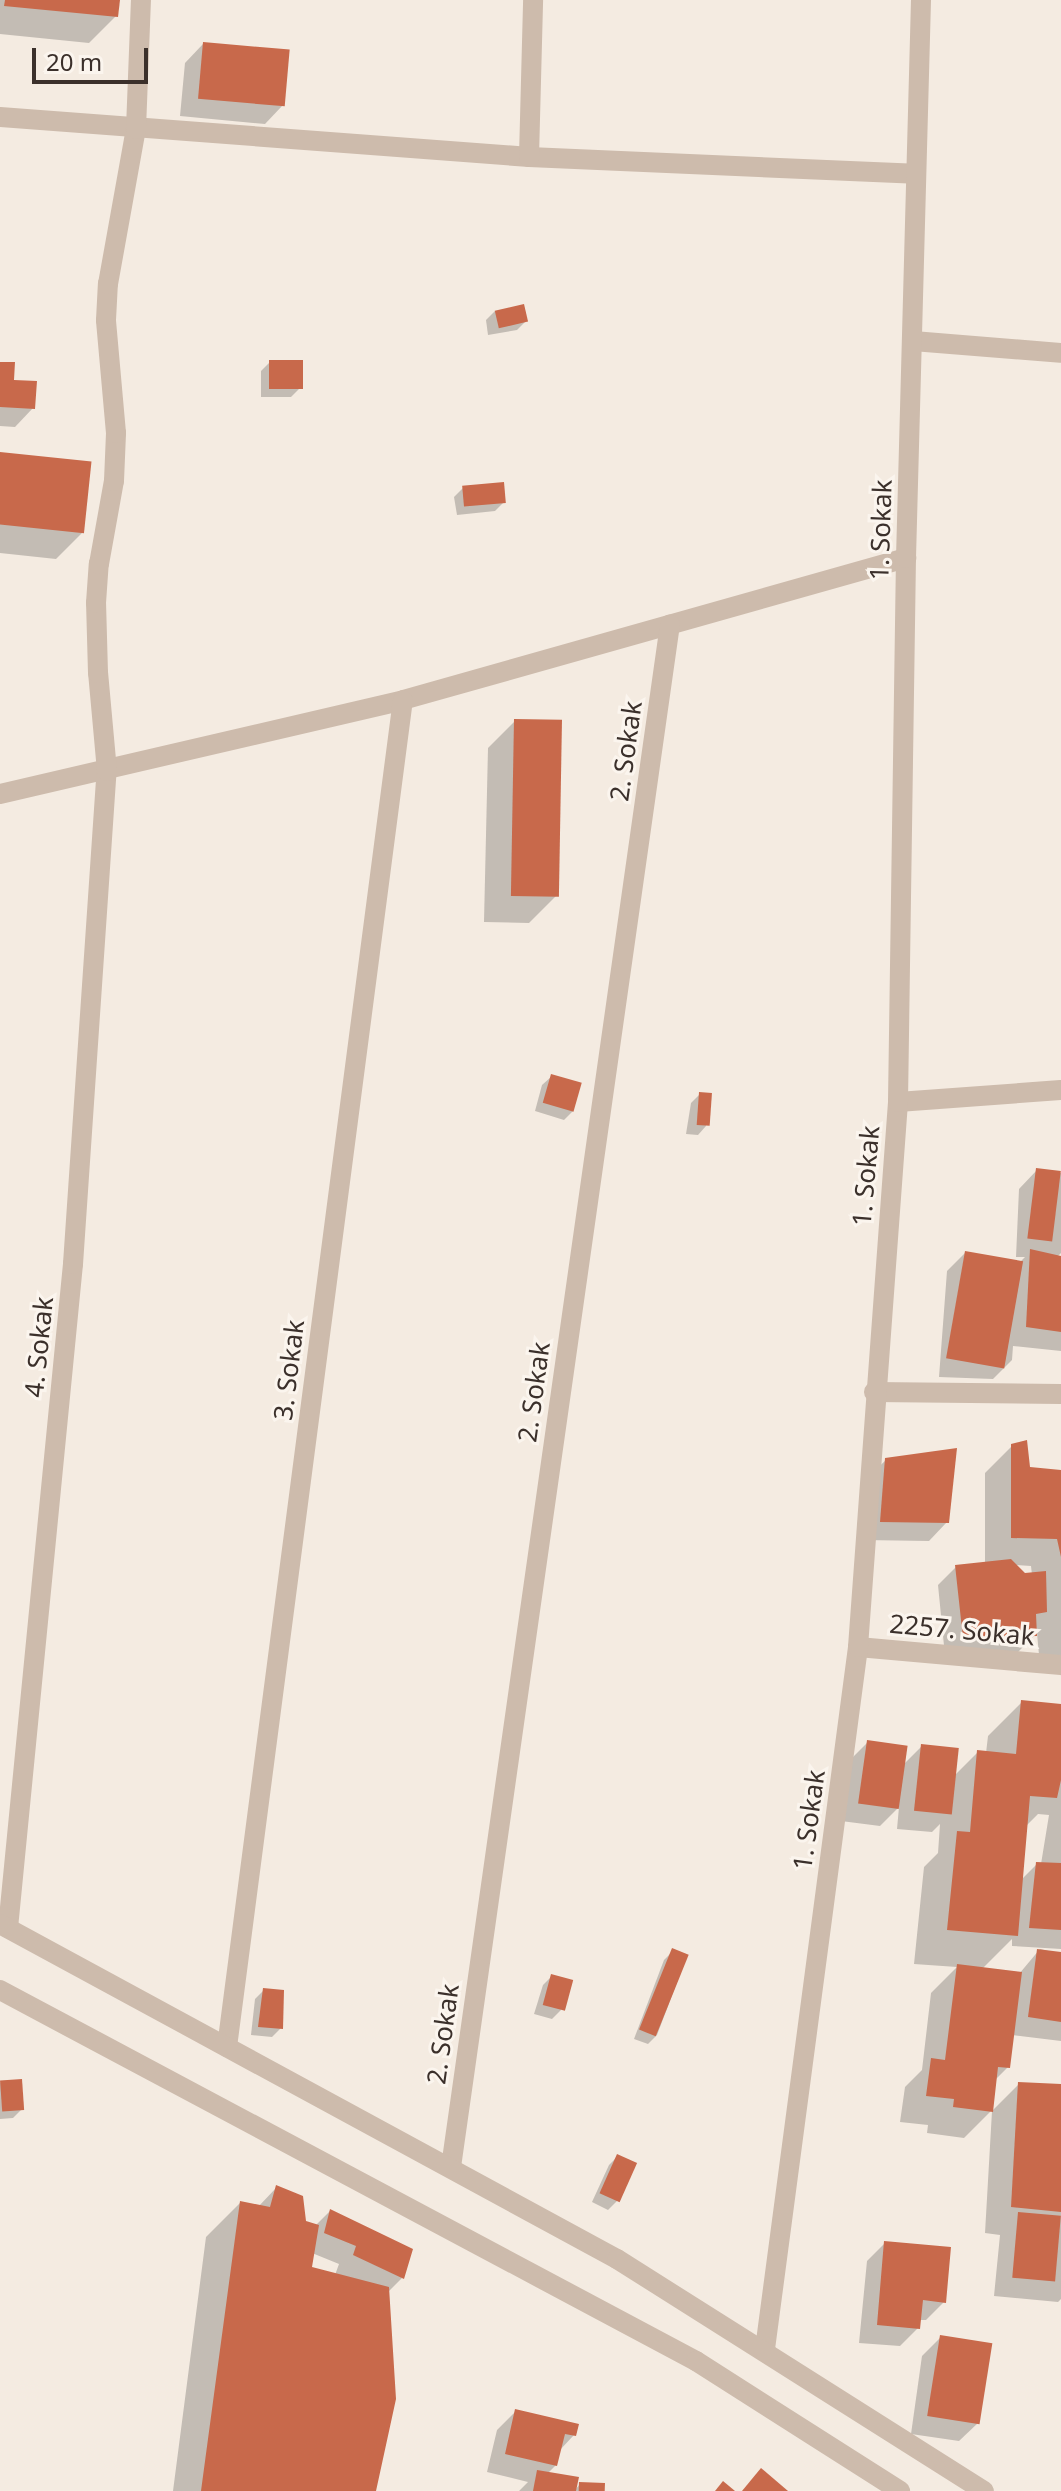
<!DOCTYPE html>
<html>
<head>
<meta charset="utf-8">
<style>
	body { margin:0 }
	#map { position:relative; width:1061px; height:2491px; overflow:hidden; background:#f4ebe1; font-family:"Noto Sans",sans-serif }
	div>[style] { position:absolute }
	.shadow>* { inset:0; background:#0003 }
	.building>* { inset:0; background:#c8694b; transform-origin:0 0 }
	.minor>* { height:20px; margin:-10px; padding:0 10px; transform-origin:10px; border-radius:10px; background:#cdbbac }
	.tertiary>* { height:20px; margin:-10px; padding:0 10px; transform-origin:10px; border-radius:10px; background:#cdbbac }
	span { translate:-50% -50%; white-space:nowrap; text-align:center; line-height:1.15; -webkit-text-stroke:6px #fbf5ee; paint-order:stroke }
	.street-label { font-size:26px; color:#3b302b }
	.scale { position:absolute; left:32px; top:48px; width:116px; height:36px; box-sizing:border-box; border:4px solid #3b302b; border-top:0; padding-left:10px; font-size:24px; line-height:28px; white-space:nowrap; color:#3b302b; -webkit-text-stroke:6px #fbf5ee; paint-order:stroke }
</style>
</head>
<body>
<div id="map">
	<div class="shadow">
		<div style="clip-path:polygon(0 0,117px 0,116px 16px,89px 43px,0 34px)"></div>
		<div style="clip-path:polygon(203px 44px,283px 105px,265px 124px,180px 116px,185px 63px)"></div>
		<div style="clip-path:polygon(495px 311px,526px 321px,517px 330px,488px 335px,486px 320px)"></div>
		<div style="clip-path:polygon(270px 362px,300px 388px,291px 397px,261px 397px,261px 371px)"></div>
		<div style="clip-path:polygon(0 364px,33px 408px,15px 427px,0 426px)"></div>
		<div style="clip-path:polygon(0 454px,83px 532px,56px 559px,0 553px)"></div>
		<div style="clip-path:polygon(463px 488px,504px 502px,495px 511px,457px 515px,454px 497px)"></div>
		<div style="clip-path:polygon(515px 721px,556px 896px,529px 923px,484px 922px,488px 748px)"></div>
		<div style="clip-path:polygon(551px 1077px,573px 1111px,564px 1120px,535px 1111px,542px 1085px)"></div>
		<div style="clip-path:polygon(700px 1094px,706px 1126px,698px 1135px,686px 1134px,691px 1103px)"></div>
		<div style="clip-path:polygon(1037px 1170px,1061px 1173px,1061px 1253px,1057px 1257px,1061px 1258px,1061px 1351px,1013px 1346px,1012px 1360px,993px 1379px,939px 1377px,947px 1271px,965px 1253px,1019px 1263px,1025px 1257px,1016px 1257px,1019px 1189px)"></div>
		<div style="clip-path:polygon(evenodd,1012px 1446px,1028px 1469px,1061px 1472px,1061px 1664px,1040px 1666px,1037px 1633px,1016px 1654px,945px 1656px,938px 1585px,956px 1567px,985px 1564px,985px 1473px,1012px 1446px,1014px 1565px,1031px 1566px,1032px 1575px,1024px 1575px,1014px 1565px)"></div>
		<div style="clip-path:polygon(886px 1460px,947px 1522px,929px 1541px,863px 1540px,867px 1478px)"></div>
		<div style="clip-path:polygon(evenodd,1022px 1702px,1061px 1706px,1061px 1949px,1012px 1946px,1012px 1939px,982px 1969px,1019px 1974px,1040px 1949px,1061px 1954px,1061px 2041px,1012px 2035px,1008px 2067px,994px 2081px,991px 2111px,964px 2138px,927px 2133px,928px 2125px,900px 2122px,905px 2087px,922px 2070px,931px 1993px,957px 1967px,914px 1964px,924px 1867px,938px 1853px,940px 1824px,932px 1832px,897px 1829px,899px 1807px,880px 1826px,841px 1821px,849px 1761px,868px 1742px,904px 1764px,922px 1746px,954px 1776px,978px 1752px,986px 1753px,988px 1736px,1022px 1702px,1038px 1814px,1049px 1815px,1041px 1864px,1037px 1864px,1021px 1880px,1025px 1827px,1038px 1814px)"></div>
		<div style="clip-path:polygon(673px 1951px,687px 1956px,657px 2035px,648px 2044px,634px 2039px,664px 1960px)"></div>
		<div style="clip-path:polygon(552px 1976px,561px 2010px,552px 2019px,534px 2014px,543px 1985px)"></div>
		<div style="clip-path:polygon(264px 1990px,281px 2028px,272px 2037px,251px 2035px,255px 1999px)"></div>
		<div style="clip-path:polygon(0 2082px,22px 2109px,13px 2118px,0 2119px)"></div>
		<div style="clip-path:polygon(1019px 2084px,1061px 2086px,1061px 2299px,1058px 2302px,994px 2296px,1000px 2235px,985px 2233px,992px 2111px)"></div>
		<div style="clip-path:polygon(618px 2156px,617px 2201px,608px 2210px,592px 2202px,609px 2165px)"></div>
		<div style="clip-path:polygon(evenodd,276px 2188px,304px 2223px,315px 2226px,330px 2211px,402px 2278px,388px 2292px,373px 2491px,173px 2491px,206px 2237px,240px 2203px,258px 2207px,276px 2188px,312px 2253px,339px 2264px,335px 2275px,309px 2268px,312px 2253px)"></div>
		<div style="clip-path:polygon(885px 2243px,944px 2302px,926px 2320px,919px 2320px,918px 2328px,900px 2346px,859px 2343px,867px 2261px)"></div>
		<div style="clip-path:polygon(941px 2337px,978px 2423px,959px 2441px,911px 2434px,922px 2356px)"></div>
		<div style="clip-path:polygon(515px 2412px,574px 2435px,559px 2451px,556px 2465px,547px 2474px,575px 2490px,580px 2484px,603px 2491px,519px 2491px,528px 2482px,487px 2472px,497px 2430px)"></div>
	</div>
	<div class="building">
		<div style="clip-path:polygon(5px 0,120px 0,118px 17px,4px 6px)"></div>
		<div style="left:203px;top:42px;width:87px;height:57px;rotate:5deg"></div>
		<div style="left:524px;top:304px;width:18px;height:30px;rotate:77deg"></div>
		<div style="left:269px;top:360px;width:34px;height:29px"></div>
		<div style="clip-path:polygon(0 362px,15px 362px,14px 380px,37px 381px,35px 409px,0 407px)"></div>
		<div style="left:0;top:452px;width:92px;height:72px;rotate:6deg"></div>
		<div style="left:504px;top:482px;width:21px;height:42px;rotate:85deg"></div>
		<div style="left:514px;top:719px;width:48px;height:177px;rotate:1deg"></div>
		<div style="left:551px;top:1074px;width:32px;height:30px;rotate:16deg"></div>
		<div style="left:699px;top:1092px;width:13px;height:33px;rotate:4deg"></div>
		<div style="left:1036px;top:1168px;width:25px;height:71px;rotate:7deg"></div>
		<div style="clip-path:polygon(1030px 1249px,1061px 1256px,1061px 1332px,1026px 1327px)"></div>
		<div style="left:965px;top:1251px;width:59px;height:109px;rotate:10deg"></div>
		<div style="clip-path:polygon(1027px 1440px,1030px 1467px,1061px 1470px,1061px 1557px,1057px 1539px,1011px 1538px,1011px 1444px)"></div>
		<div style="clip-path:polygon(957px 1448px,949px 1523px,880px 1522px,885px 1458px)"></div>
		<div style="clip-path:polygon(1011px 1559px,1025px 1573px,1046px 1571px,1047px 1612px,1036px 1614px,1037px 1636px,963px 1638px,955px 1565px)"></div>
		<div style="clip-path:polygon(1021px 1700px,1061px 1704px,1061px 1780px,1057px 1798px,1030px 1796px,1018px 1936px,947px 1930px,957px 1831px,970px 1832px,977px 1750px,1016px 1754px)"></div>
		<div style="left:867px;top:1740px;width:41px;height:64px;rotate:8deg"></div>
		<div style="left:921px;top:1744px;width:38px;height:67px;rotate:6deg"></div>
		<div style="clip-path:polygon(1036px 1862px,1061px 1863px,1061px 1930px,1029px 1928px)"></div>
		<div style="left:672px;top:1948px;width:18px;height:88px;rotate:22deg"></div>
		<div style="clip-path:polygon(1037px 1949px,1061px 1952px,1061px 2022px,1028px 2017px)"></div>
		<div style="clip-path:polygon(957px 1964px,1022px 1972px,1010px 2068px,998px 2067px,993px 2112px,953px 2107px,954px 2099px,926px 2096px,931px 2058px,945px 2060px)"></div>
		<div style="left:551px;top:1974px;width:23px;height:32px;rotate:15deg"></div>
		<div style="clip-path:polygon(263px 1988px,284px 1990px,283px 2029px,258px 2027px)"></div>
		<div style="left:22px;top:2079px;width:31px;height:22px;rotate:86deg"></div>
		<div style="clip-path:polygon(1018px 2082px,1061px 2084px,1061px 2212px,1011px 2207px)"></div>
		<div style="left:617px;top:2154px;width:22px;height:43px;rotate:24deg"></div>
		<div style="clip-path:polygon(276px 2185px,303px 2196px,306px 2221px,319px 2225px,312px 2267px,389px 2287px,396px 2399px,376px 2491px,201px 2491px,240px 2201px,270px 2207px)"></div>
		<div style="clip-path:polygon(330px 2209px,413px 2249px,404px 2279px,353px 2255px,356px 2246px,324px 2233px)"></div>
		<div style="left:1018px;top:2212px;width:43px;height:66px;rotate:5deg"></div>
		<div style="clip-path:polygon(884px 2241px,951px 2247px,946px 2303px,923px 2300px,920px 2329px,877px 2325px)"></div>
		<div style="left:940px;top:2335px;width:53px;height:82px;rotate:9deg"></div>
		<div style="clip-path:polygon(515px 2409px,579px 2424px,576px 2436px,565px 2434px,557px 2466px,505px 2454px)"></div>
		<div style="clip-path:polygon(761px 2468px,788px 2491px,742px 2491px)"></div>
		<div style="clip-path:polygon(537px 2470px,579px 2477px,576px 2491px,533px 2491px)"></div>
		<div style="clip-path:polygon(723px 2481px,735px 2491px,715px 2491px)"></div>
		<div style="left:579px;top:2482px;width:26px;height:9px;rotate:2deg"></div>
	</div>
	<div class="minor">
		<div style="left:0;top:117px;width:531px;rotate:4.32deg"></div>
		<div style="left:529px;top:157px;width:386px;rotate:2.5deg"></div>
		<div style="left:529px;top:157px;width:157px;rotate:-88.5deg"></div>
		<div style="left:913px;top:341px;width:148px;rotate:4.6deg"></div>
		<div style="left:0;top:794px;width:414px;rotate:-13.1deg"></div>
		<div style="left:403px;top:700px;width:523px;rotate:-15.76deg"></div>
		<div style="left:898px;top:1102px;width:163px;rotate:-4.2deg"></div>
		<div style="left:874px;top:1392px;width:187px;rotate:0.6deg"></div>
		<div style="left:858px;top:1647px;width:204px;rotate:5.1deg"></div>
		<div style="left:8px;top:1928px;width:667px;rotate:-84.41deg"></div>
		<div style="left:73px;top:1264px;width:494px;rotate:-86.1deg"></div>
		<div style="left:107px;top:771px;width:98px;rotate:-95.2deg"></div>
		<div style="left:98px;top:673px;width:70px;rotate:-91.6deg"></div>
		<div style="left:96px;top:603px;width:39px;rotate:-86deg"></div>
		<div style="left:99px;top:564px;width:84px;rotate:-79.8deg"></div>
		<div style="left:114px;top:481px;width:48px;rotate:-87.6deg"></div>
		<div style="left:116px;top:433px;width:113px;rotate:-95.1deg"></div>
		<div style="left:106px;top:320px;width:36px;rotate:-87deg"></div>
		<div style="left:108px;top:284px;width:158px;rotate:-79.8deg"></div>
		<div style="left:136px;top:129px;width:129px;rotate:-87.8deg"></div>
		<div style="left:227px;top:2047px;width:1358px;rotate:-82.56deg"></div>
		<div style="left:451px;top:2167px;width:1558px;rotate:-81.92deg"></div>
		<div style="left:765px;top:2349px;width:708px;rotate:-82.45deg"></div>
		<div style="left:858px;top:1647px;width:546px;rotate:-85.8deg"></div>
		<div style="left:898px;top:1102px;width:544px;rotate:-89.16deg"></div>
		<div style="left:906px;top:558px;width:558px;rotate:-88.46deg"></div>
	</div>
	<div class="tertiary">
		<div style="left:0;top:1924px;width:702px;rotate:28.5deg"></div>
		<div style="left:617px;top:2259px;width:434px;rotate:32.3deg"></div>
		<div style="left:0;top:1990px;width:789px;rotate:28.06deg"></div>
		<div style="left:696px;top:2361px;width:242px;rotate:32.5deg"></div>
	</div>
	<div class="street-label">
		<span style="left:881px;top:530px;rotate:-88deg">1. Sokak</span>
		<span style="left:626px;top:751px;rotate:-82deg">2. Sokak</span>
		<span style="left:866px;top:1176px;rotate:-85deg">1. Sokak</span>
		<span style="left:39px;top:1347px;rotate:-84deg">4. Sokak</span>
		<span style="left:289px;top:1370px;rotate:-83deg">3. Sokak</span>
		<span style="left:534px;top:1392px;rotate:-82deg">2. Sokak</span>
		<span style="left:962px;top:1630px;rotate:5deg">2257. Sokak</span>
		<span style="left:809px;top:1820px;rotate:-82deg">1. Sokak</span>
		<span style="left:443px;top:2034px;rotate:-82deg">2. Sokak</span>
	</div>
	<div class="scale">20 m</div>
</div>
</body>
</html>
